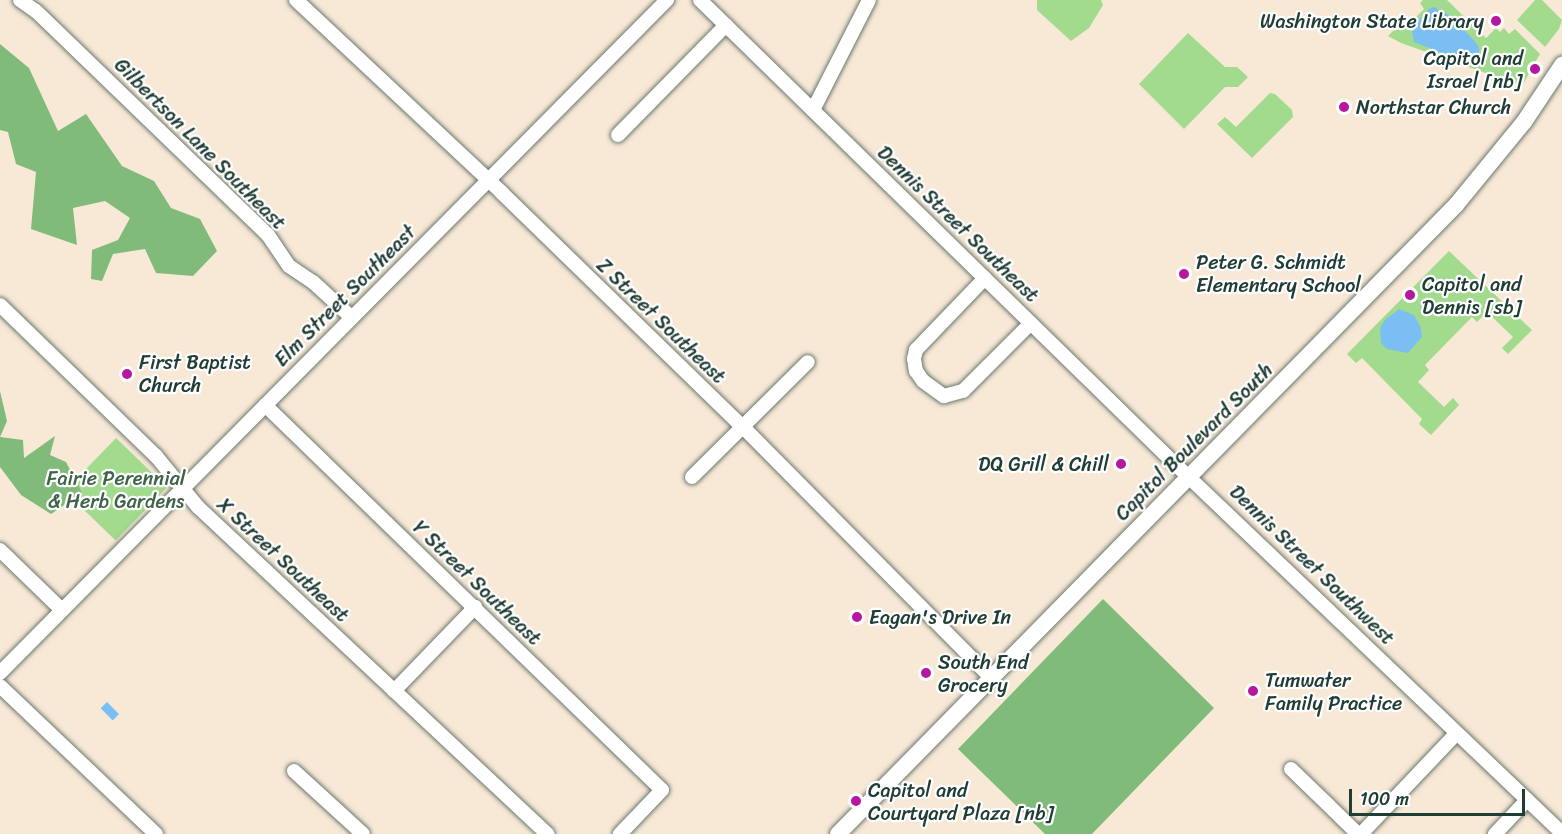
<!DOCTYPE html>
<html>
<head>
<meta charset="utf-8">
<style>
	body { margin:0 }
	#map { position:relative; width:1562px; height:834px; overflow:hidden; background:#f8e9d7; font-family:Sriracha,sans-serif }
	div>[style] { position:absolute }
	.green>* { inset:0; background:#a2db8e; transform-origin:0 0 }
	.forest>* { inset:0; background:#81bb79 }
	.water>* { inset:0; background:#7bbff2; transform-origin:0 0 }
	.roads { filter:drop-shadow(0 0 2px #6b796d) drop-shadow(0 0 2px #6b796d) }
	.minor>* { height:14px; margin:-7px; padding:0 7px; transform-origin:7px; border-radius:7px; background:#fff }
	.major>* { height:16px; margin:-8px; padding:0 8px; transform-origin:8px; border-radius:8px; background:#fff }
	.dots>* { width:16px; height:16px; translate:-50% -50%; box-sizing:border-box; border:3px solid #fff; border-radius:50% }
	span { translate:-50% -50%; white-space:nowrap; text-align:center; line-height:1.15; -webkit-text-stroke:4.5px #fff; paint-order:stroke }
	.poi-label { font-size:20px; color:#1f3d34 }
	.right { translate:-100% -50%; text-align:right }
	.left { translate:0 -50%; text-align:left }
	.street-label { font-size:20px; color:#1f3d34 }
	.park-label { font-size:20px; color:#40644a }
	.scale { position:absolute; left:1349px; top:789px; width:176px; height:27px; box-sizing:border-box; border:3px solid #1f3d34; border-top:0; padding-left:8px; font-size:18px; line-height:21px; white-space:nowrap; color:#1f3d34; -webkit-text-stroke:4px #fff; paint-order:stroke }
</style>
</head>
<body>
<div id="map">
	<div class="green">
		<div style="clip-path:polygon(1037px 0,1101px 0,1103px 5px,1089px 28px,1071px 41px,1037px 10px)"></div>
		<div style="clip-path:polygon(1423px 0,1447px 0,1486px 38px,1496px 28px,1500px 32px,1504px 28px,1509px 34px,1515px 29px,1540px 54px,1522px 86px,1401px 43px,1388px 36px,1398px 26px,1403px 30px,1424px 9px,1420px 3px)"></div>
		<div style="clip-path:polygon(1535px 0,1542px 0,1562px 20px,1559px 29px,1545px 47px,1517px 20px)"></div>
		<div style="clip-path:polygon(1188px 33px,1225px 67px,1237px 67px,1248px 77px,1238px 87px,1225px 87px,1184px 129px,1139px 84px)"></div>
		<div style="clip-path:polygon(1270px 93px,1275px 94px,1292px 110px,1293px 117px,1252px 158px,1217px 124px,1225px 117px,1236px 127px)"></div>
		<div style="clip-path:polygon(1449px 251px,1532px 330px,1508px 354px,1502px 348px,1513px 337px,1487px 312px,1477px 322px,1472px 317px,1425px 365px,1429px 370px,1418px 382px,1444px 407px,1453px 398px,1459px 405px,1431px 435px,1419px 424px,1422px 419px,1362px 358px,1356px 363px,1347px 354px)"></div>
		<div style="left:116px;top:438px;width:71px;height:74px;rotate:44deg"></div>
	</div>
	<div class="forest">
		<div style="clip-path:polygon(0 44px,29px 68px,58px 131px,86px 114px,122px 166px,154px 181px,171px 208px,200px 219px,217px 251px,193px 276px,156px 273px,145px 249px,113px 254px,102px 281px,91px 279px,92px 250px,118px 240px,130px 218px,105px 201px,73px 208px,77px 245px,31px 229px,36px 172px,16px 164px,8px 132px,0 130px)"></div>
		<div style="clip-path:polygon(0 391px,7px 421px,0 437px,23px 440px,24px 458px,55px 436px,50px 455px,66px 462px,82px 493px,51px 514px,21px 495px,0 467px)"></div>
		<div style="clip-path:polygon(1103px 599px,1214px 708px,1092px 834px,1045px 834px,958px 749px)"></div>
	</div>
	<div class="water">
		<div style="clip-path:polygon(1436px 7px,1440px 13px,1444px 11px,1472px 38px,1479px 47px,1479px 57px,1473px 61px,1465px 62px,1414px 42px,1412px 32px,1418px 21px,1430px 8px)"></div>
		<div style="clip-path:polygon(1399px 309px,1414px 315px,1421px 328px,1422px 337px,1408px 353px,1387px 349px,1381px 343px,1380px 328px,1385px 320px)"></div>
		<div style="left:107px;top:702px;width:17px;height:9px;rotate:45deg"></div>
	</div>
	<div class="roads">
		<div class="minor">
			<div style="left:20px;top:0;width:19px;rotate:35deg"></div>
			<div style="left:36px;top:11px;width:322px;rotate:44deg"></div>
			<div style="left:268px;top:235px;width:37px;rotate:56deg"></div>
			<div style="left:289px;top:266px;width:29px;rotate:34deg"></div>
			<div style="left:313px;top:282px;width:52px;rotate:42.6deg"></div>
			<div style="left:296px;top:0;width:282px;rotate:43.1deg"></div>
			<div style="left:502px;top:193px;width:336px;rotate:44.2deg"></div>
			<div style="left:743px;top:427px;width:353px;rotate:45.3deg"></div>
			<div style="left:700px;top:0;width:664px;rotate:44.33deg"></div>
			<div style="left:1175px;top:464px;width:535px;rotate:43.64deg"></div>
			<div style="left:813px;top:110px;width:123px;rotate:-63deg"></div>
			<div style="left:618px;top:135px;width:154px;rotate:-45.5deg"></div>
			<div style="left:985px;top:278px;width:100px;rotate:133.8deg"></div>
			<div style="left:916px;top:350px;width:9px;rotate:103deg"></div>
			<div style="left:914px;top:359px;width:12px;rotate:81deg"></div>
			<div style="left:916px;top:371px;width:12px;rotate:55deg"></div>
			<div style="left:923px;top:381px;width:26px;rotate:36deg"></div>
			<div style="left:944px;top:396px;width:20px;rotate:-15deg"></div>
			<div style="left:963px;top:391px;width:96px;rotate:-45deg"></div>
			<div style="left:0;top:305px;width:217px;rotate:44.1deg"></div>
			<div style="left:156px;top:456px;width:66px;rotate:50.5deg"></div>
			<div style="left:198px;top:507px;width:479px;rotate:43.1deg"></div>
			<div style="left:265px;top:405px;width:553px;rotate:44.12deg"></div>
			<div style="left:662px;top:790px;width:61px;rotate:133.7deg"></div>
			<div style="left:692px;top:477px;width:163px;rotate:-44.8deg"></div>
			<div style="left:0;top:550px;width:86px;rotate:44.1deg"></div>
			<div style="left:0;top:673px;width:948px;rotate:-45.26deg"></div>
			<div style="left:0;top:686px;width:215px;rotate:43.5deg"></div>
			<div style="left:394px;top:691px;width:117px;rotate:-46deg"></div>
			<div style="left:1291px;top:769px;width:93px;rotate:44.1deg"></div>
			<div style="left:294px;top:771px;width:93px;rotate:42.4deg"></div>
			<div style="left:1361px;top:834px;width:139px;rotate:-46.5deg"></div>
			<div style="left:1495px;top:834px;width:47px;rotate:-46.7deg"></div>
		</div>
		<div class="major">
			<div style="left:838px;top:834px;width:882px;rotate:-45.51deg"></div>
			<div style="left:1456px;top:205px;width:107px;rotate:-50.7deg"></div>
			<div style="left:1524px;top:122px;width:69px;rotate:-56.3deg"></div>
		</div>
	</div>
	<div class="dots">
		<div style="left:1496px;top:21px;background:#b5179e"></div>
		<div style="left:1535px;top:69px;background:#b5179e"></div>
		<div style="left:1344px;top:107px;background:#b5179e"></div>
		<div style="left:1184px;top:274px;background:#b5179e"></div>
		<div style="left:1410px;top:295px;background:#b5179e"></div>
		<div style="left:127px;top:374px;background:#b5179e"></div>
		<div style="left:1121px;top:464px;background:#b5179e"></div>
		<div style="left:857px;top:617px;background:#b5179e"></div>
		<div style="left:926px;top:673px;background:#b5179e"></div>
		<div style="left:1253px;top:691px;background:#b5179e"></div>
		<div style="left:856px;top:801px;background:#b5179e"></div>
	</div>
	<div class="poi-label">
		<span class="right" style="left:1484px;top:21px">Washington State Library</span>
		<span class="right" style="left:1523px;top:70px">Capitol and<br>Israel [nb]</span>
		<span class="left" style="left:1356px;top:107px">Northstar Church</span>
		<span class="left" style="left:1196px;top:274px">Peter G. Schmidt<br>Elementary School</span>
		<span class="left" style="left:1422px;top:296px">Capitol and<br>Dennis [sb]</span>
		<span class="left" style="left:139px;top:374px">First Baptist<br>Church</span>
		<span class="right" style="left:1109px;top:464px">DQ Grill &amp; Chill</span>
		<span class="left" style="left:869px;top:617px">Eagan's Drive In</span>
		<span class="left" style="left:938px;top:674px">South End<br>Grocery</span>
		<span class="left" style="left:1265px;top:692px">Tumwater<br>Family Practice</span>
		<span class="left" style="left:868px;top:802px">Capitol and<br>Courtyard Plaza [nb]</span>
	</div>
	<div class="street-label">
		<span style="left:200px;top:144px;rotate:45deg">Gilbertson Lane Southeast</span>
		<span style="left:958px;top:224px;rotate:44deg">Dennis Street Southeast</span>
		<span style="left:345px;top:296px;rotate:-45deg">Elm Street Southeast</span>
		<span style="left:661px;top:321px;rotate:44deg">Z Street Southeast</span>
		<span style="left:1194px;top:442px;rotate:-45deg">Capitol Boulevard South</span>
		<span style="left:283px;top:560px;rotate:43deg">X Street Southeast</span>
		<span style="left:1312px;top:565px;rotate:44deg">Dennis Street Southwest</span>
		<span style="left:477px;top:583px;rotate:44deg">Y Street Southeast</span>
	</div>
	<div class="park-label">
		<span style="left:116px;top:490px">Fairie Perennial<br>&amp; Herb Gardens</span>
	</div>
	<div class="scale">100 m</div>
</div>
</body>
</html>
